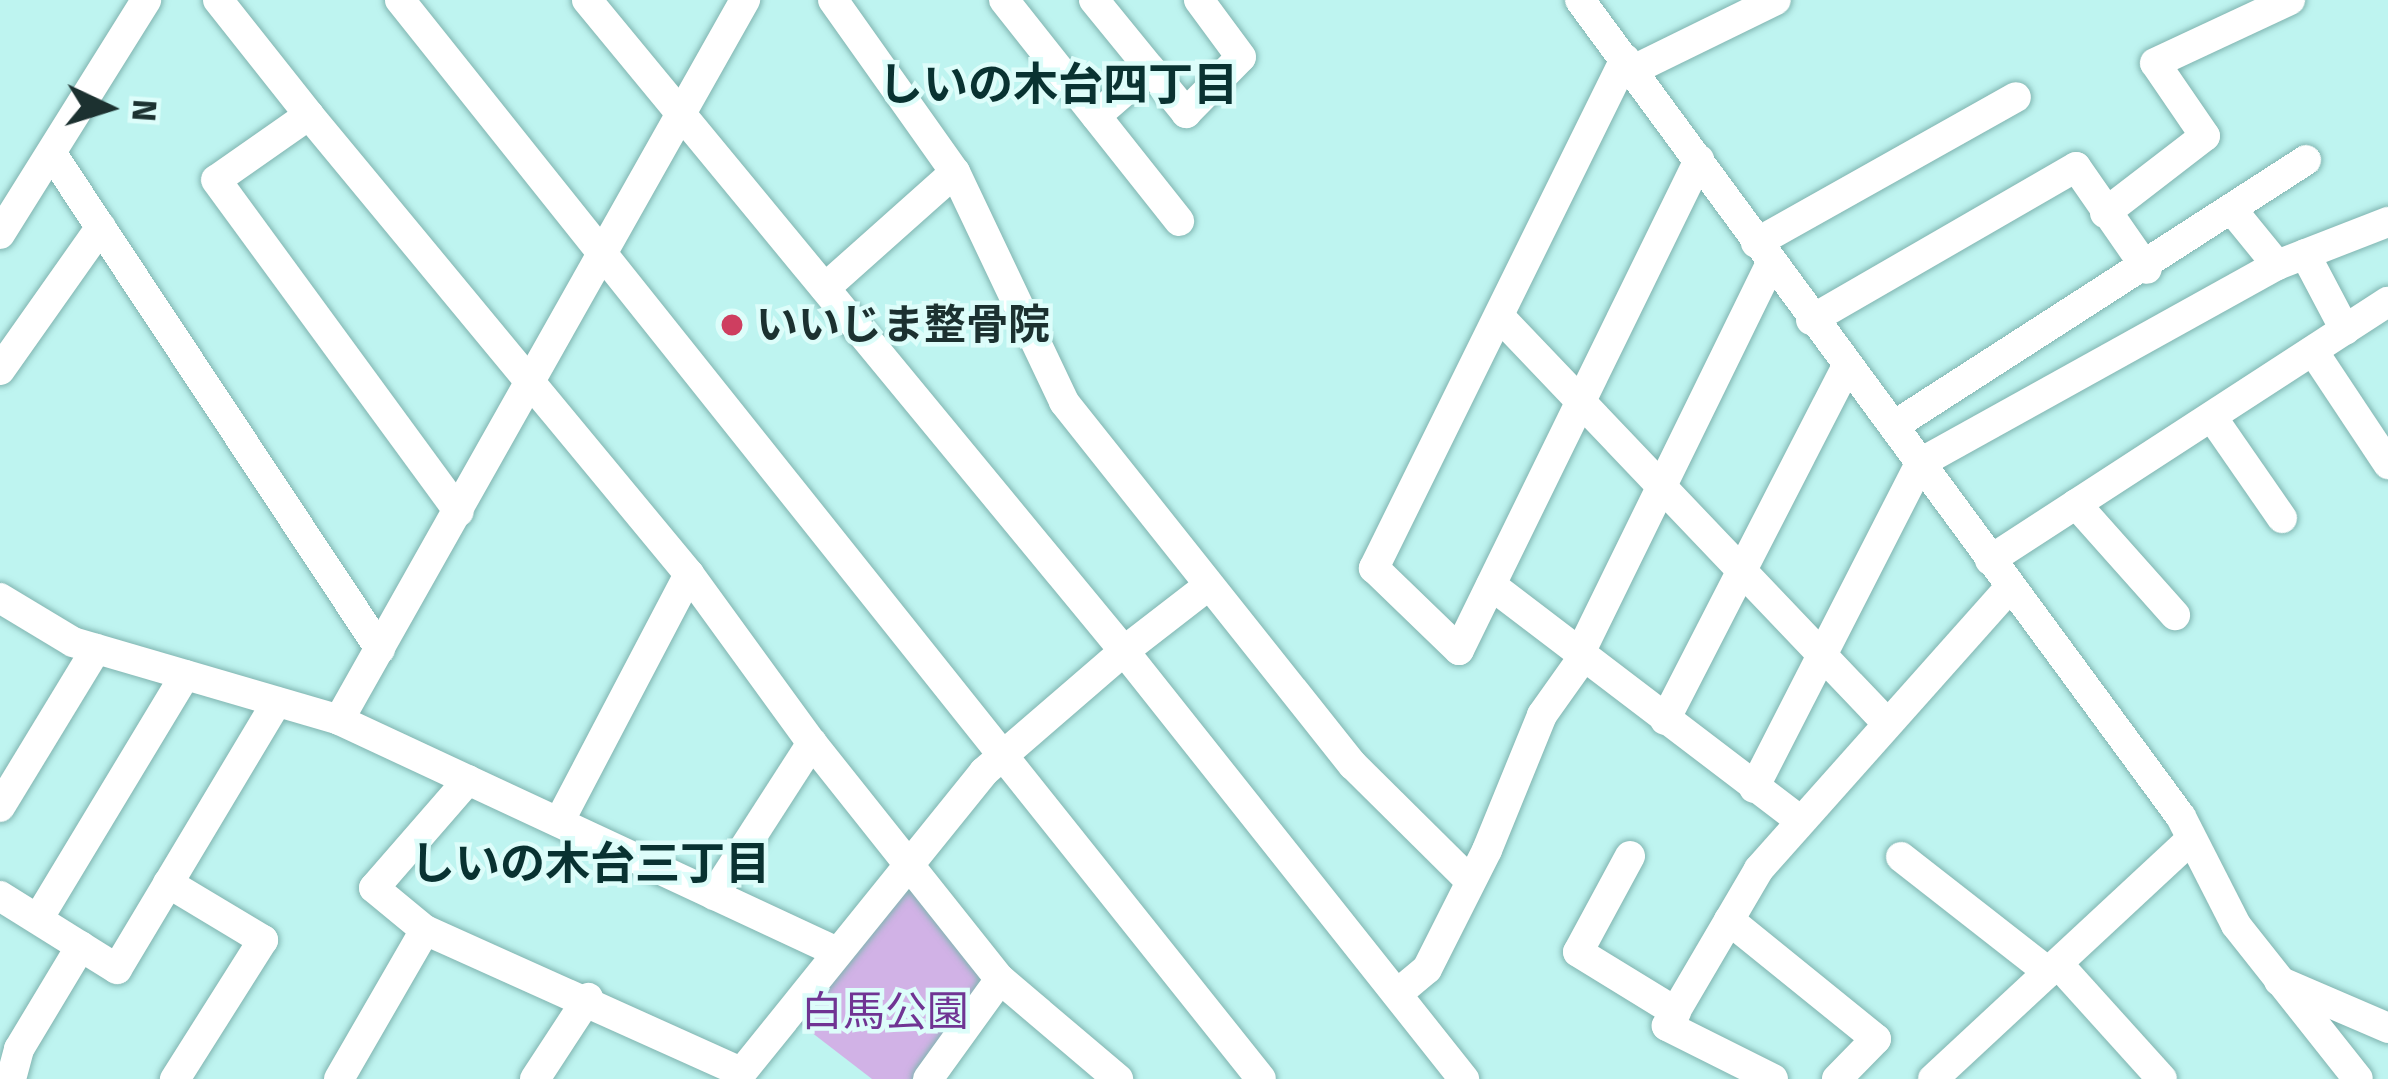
<!DOCTYPE html>
<html>
<head>
<meta charset="utf-8">
<style>
	body { margin:0 }
	#map { position:relative; width:2388px; height:1079px; overflow:hidden; background:#bef4f0; font-family:"Fira Sans","Noto Sans JP",sans-serif }
	div>[style] { position:absolute }
	.green>* { inset:0; background:#d1b2e6 }
	.roads { filter:drop-shadow(0 0 3px #80b4b0) drop-shadow(0 0 3px #80b4b0) }
	.minor>* { height:30px; margin:-15px; padding:0 15px; transform-origin:15px; border-radius:15px; background:#fff }
	.dots>* { width:33px; height:33px; translate:-50% -50%; box-sizing:border-box; border:6px solid #ddfdfa; border-radius:50% }
	span { translate:-50% -50%; white-space:nowrap; text-align:center; line-height:1.15; -webkit-text-stroke:9px #ddfdfa; paint-order:stroke }
	.poi-label { font-size:42px; color:#1c3130; font-weight:700 }
	.left { translate:0 -50%; text-align:left }
	.park-label { font-size:42px; color:#703493 }
	.neighbourhood-label { font-size:45px; color:#093231; font-weight:700 }
	.north { position:absolute; left:48px; top:48px; width:120px; height:120px; -webkit-text-stroke:9px #ddfdfa; paint-order:stroke; rotate:94deg; font-size:33px; font-weight:700; line-height:48px; text-align:center; color:#1c3130 }
	.north::after { content:''; display:block; margin:auto; width:42px; height:54px; background:#1c3130; clip-path:polygon(50% 0,100% 100%,50% 72%,0 100%) }
</style>
</head>
<body>
<div id="map">
	<div class="green">
		<div style="clip-path:polygon(903px 888px,913px 888px,980px 969px,981px 983px,912px 1079px,872px 1079px,798px 1022px)"></div>
	</div>
	<div class="roads">
		<div class="minor">
			<div style="left:218px;top:0;width:147px;rotate:51.6deg"></div>
			<div style="left:309px;top:115px;width:113px;rotate:145deg"></div>
			<div style="left:216px;top:180px;width:411px;rotate:53.8deg"></div>
			<div style="left:400px;top:0;width:1380px;rotate:51.41deg"></div>
			<div style="left:587px;top:0;width:844px;rotate:50.48deg"></div>
			<div style="left:1124px;top:651px;width:185px;rotate:139.2deg"></div>
			<div style="left:984px;top:772px;width:395px;rotate:128.9deg"></div>
			<div style="left:833px;top:0;width:211px;rotate:54.7deg"></div>
			<div style="left:955px;top:172px;width:255px;rotate:64.6deg"></div>
			<div style="left:1064px;top:402px;width:464px;rotate:51.5deg"></div>
			<div style="left:1353px;top:765px;width:161px;rotate:44.7deg"></div>
			<div style="left:1004px;top:0;width:282px;rotate:51.6deg"></div>
			<div style="left:1094px;top:0;width:146px;rotate:50.8deg"></div>
			<div style="left:1186px;top:113px;width:78px;rotate:-45.5deg"></div>
			<div style="left:1241px;top:57px;width:71px;rotate:-126.4deg"></div>
			<div style="left:1580px;top:0;width:1014px;rotate:53.66deg"></div>
			<div style="left:2181px;top:817px;width:121px;rotate:63deg"></div>
			<div style="left:2236px;top:925px;width:196px;rotate:51.6deg"></div>
			<div style="left:1625px;top:59px;width:568px;rotate:116.25deg"></div>
			<div style="left:1374px;top:568px;width:118px;rotate:44deg"></div>
			<div style="left:1459px;top:650px;width:546px;rotate:-63.9deg"></div>
			<div style="left:1633px;top:70px;width:159px;rotate:-26.1deg"></div>
			<div style="left:309px;top:115px;width:596px;rotate:50.38deg"></div>
			<div style="left:689px;top:574px;width:209px;rotate:54deg"></div>
			<div style="left:812px;top:743px;width:302px;rotate:51.5deg"></div>
			<div style="left:1000px;top:979px;width:155px;rotate:40.3deg"></div>
			<div style="left:1096px;top:116px;width:72px;rotate:-41deg"></div>
			<div style="left:52px;top:154px;width:594px;rotate:56.47deg"></div>
			<div style="left:2233px;top:211px;width:70px;rotate:50.8deg"></div>
			<div style="left:2105px;top:213px;width:126px;rotate:-37.6deg"></div>
			<div style="left:2205px;top:136px;width:88px;rotate:-124.4deg"></div>
			<div style="left:2155px;top:63px;width:149px;rotate:-25deg"></div>
			<div style="left:0;top:234px;width:276px;rotate:-58deg"></div>
			<div style="left:1756px;top:243px;width:298px;rotate:-29.3deg"></div>
			<div style="left:2305px;top:254px;width:86px;rotate:62.2deg"></div>
			<div style="left:825px;top:288px;width:174px;rotate:-41.7deg"></div>
			<div style="left:1500px;top:317px;width:559px;rotate:46.38deg"></div>
			<div style="left:1811px;top:320px;width:306px;rotate:-30deg"></div>
			<div style="left:2076px;top:167px;width:124px;rotate:55.2deg"></div>
			<div style="left:2313px;top:351px;width:136px;rotate:56.4deg"></div>
			<div style="left:0;top:370px;width:175px;rotate:-54.8deg"></div>
			<div style="left:2212px;top:417px;width:123px;rotate:55.3deg"></div>
			<div style="left:1895px;top:425px;width:489px;rotate:-32.8deg"></div>
			<div style="left:2076px;top:504px;width:149px;rotate:48.3deg"></div>
			<div style="left:1990px;top:560px;width:474px;rotate:-33deg"></div>
			<div style="left:1491px;top:585px;width:387px;rotate:37.3deg"></div>
			<div style="left:1208px;top:586px;width:106px;rotate:142.3deg"></div>
			<div style="left:1124px;top:651px;width:547px;rotate:51.54deg"></div>
			<div style="left:0;top:598px;width:85px;rotate:31.1deg"></div>
			<div style="left:73px;top:642px;width:277px;rotate:16.3deg"></div>
			<div style="left:339px;top:720px;width:549px;rotate:24.98deg"></div>
			<div style="left:1580px;top:653px;width:431px;rotate:-63.9deg"></div>
			<div style="left:339px;top:720px;width:827px;rotate:-60.58deg"></div>
			<div style="left:1665px;top:720px;width:396px;rotate:-62.8deg"></div>
			<div style="left:468px;top:780px;width:143px;rotate:131deg"></div>
			<div style="left:374px;top:888px;width:66px;rotate:39.5deg"></div>
			<div style="left:425px;top:930px;width:346px;rotate:24.2deg"></div>
			<div style="left:1754px;top:788px;width:365px;rotate:-62.9deg"></div>
			<div style="left:1920px;top:463px;width:408px;rotate:-29deg"></div>
			<div style="left:2277px;top:265px;width:119px;rotate:-21.2deg"></div>
			<div style="left:0;top:807px;width:185px;rotate:-58.7deg"></div>
			<div style="left:559px;top:822px;width:280px;rotate:-62.3deg"></div>
			<div style="left:1630px;top:856px;width:109px;rotate:118.4deg"></div>
			<div style="left:1578px;top:952px;width:115px;rotate:31.5deg"></div>
			<div style="left:1901px;top:857px;width:187px;rotate:38deg"></div>
			<div style="left:168px;top:883px;width:111px;rotate:31deg"></div>
			<div style="left:263px;top:940px;width:165px;rotate:122.3deg"></div>
			<div style="left:714px;top:895px;width:181px;rotate:-57.2deg"></div>
			<div style="left:0;top:896px;width:138px;rotate:32deg"></div>
			<div style="left:117px;top:969px;width:311px;rotate:-59.1deg"></div>
			<div style="left:38px;top:919px;width:285px;rotate:-58.9deg"></div>
			<div style="left:1729px;top:920px;width:189px;rotate:39deg"></div>
			<div style="left:1876px;top:1039px;width:56px;rotate:134.3deg"></div>
			<div style="left:2058px;top:964px;width:155px;rotate:47.9deg"></div>
			<div style="left:2279px;top:981px;width:119px;rotate:23.3deg"></div>
			<div style="left:1397px;top:994px;width:39px;rotate:-40deg"></div>
			<div style="left:1427px;top:969px;width:133px;rotate:-63.2deg"></div>
			<div style="left:1487px;top:850px;width:146px;rotate:-67.8deg"></div>
			<div style="left:1542px;top:715px;width:72px;rotate:-54.6deg"></div>
			<div style="left:11px;top:1079px;width:31px;rotate:-75deg"></div>
			<div style="left:19px;top:1049px;width:120px;rotate:-59deg"></div>
			<div style="left:339px;top:1079px;width:172px;rotate:-60deg"></div>
			<div style="left:535px;top:1079px;width:97px;rotate:-56.8deg"></div>
			<div style="left:928px;top:1079px;width:123px;rotate:-54.2deg"></div>
			<div style="left:1773px;top:1079px;width:119px;rotate:-153.4deg"></div>
			<div style="left:1667px;top:1026px;width:182px;rotate:-59.6deg"></div>
			<div style="left:1759px;top:869px;width:376px;rotate:-48.3deg"></div>
			<div style="left:1933px;top:1079px;width:352px;rotate:-42.9deg"></div>
		</div>
	</div>
	<div class="dots">
		<div style="left:732px;top:325px;background:#ce3e60"></div>
	</div>
	<div class="poi-label">
		<span class="left" style="left:756px;top:325px">いいじま整骨院</span>
	</div>
	<div class="park-label">
		<span style="left:885px;top:1012px">白馬公園</span>
	</div>
	<div class="neighbourhood-label">
		<span style="left:1058px;top:86px">しいの木台四丁目</span>
		<span style="left:590px;top:865px">しいの木台三丁目</span>
	</div>
	<div class="north">N</div>
</div>
</body>
</html>
